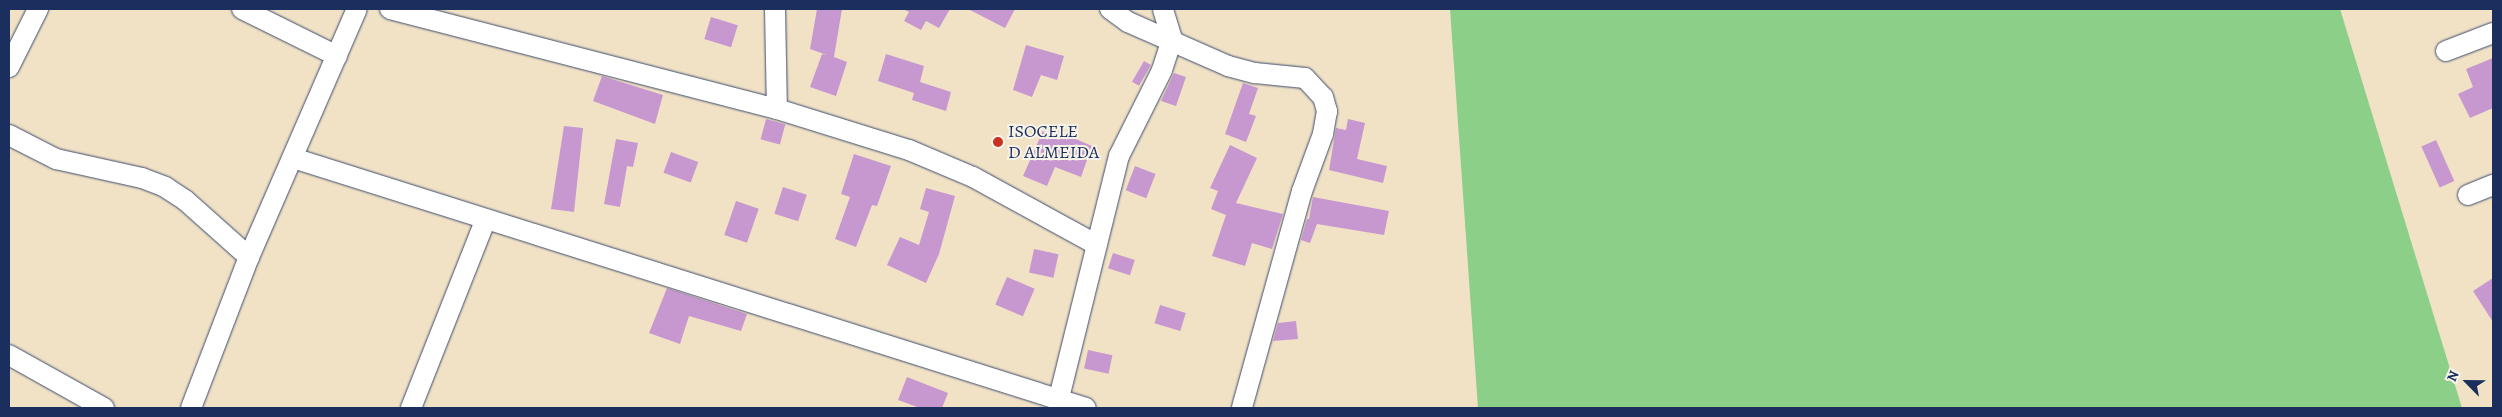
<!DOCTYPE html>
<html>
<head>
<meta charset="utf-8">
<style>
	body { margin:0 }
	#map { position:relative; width:2502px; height:417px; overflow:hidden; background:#f1e2c6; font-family:Alegreya,serif }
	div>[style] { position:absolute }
	.green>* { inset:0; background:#8bcf88 }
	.building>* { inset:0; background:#c798cf; transform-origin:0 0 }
	.roads { filter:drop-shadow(0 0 1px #3b4a6e) drop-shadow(0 0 1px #3b4a6e) }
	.street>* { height:20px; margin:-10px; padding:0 10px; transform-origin:10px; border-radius:10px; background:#fff }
	.dots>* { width:14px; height:14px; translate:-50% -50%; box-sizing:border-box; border:2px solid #f7f3e8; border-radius:50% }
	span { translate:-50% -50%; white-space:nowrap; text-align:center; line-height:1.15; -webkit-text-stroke:4px #f7f3e8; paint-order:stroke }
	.poi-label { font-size:18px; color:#1b2f5e }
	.left { translate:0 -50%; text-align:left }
	.frame { position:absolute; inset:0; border:10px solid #1b2f5e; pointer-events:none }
	.north { position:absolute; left:2442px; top:357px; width:50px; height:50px; -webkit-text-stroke:4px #f7f3e8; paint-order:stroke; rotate:293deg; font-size:14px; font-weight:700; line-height:20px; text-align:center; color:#1b2f5e }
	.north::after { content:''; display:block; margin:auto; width:18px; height:22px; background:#1b2f5e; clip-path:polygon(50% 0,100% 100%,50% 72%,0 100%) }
</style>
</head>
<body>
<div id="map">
	<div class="green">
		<div style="clip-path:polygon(1450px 9px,2340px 9px,2462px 408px,1478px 408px)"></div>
	</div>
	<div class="building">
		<div style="clip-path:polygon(817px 9px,842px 9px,834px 57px,847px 62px,836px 96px,810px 87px,822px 54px,827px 55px,810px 49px)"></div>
		<div style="clip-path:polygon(903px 9px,950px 9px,939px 28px,926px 21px,921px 30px,904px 21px,909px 12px)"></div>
		<div style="clip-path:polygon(968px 9px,1015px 9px,1005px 28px)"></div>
		<div style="left:711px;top:17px;width:28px;height:23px;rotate:17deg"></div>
		<div style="clip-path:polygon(1026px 45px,1064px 56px,1057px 80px,1041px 75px,1032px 97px,1013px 90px)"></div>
		<div style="clip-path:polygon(886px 54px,924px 66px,920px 82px,951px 92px,946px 111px,912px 100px,914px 93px,878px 81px)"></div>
		<div style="clip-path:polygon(2493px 58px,2493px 108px,2470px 118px,2458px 94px,2473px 87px,2466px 69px)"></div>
		<div style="left:1144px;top:61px;width:8px;height:24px;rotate:30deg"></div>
		<div style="clip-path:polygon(1174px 73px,1186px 77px,1176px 106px,1161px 101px)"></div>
		<div style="clip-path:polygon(602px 76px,663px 95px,655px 124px,593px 101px)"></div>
		<div style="clip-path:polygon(1243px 83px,1258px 88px,1249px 114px,1256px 116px,1246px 142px,1225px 134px)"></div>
		<div style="left:766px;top:119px;width:20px;height:21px;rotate:15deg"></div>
		<div style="clip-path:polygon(1348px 119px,1365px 123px,1357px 159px,1387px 166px,1383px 183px,1329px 170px,1336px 128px,1346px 130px)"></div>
		<div style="clip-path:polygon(564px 126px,583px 128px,574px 212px,551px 209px)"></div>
		<div style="clip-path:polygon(1045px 126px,1092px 146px,1081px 177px,1055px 167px,1047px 186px,1023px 176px)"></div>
		<div style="clip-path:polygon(616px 139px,638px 143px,633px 167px,627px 166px,620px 207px,604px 204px)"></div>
		<div style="left:2436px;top:140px;width:45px;height:16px;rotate:66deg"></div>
		<div style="clip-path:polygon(1230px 145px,1257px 158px,1236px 203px,1283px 214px,1272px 249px,1252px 243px,1245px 266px,1212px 256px,1226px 215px,1211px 209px,1218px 191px,1210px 188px)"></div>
		<div style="left:671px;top:152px;width:29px;height:22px;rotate:20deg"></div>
		<div style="clip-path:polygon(854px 154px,891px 166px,877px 206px,872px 205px,856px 247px,835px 239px,850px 197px,841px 194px)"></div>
		<div style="left:1135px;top:166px;width:22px;height:26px;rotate:21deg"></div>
		<div style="left:783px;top:187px;width:25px;height:28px;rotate:18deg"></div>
		<div style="clip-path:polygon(926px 188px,955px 196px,939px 254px,926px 283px,887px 265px,900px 237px,919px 245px,929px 212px,920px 209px)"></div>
		<div style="clip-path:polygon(1313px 197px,1389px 211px,1384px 235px,1317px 224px,1310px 243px,1301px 240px,1307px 219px,1309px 219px)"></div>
		<div style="left:736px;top:201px;width:24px;height:36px;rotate:19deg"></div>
		<div style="left:1034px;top:249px;width:25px;height:24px;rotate:12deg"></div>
		<div style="left:1113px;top:253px;width:23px;height:16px;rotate:18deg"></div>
		<div style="left:1007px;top:277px;width:30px;height:30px;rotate:23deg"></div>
		<div style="clip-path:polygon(2493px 278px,2493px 322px,2473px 291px)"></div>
		<div style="clip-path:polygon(667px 288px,747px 314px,741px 331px,689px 316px,680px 344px,649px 333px)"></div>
		<div style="left:1160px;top:305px;width:27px;height:19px;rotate:17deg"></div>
		<div style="clip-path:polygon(1296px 321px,1298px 339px,1273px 341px,1278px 323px)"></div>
		<div style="left:1088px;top:350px;width:25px;height:19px;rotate:12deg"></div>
		<div style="clip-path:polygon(907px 377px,948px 393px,942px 408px,920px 408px,898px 400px)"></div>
	</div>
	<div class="roads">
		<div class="street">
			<div style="left:242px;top:9px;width:106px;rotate:26.3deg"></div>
			<div style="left:390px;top:9px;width:400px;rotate:14.5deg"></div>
			<div style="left:777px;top:109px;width:138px;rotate:17.3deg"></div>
			<div style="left:909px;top:150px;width:69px;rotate:22.9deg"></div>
			<div style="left:973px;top:177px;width:141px;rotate:28.7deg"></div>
			<div style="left:775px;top:9px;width:100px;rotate:88.9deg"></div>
			<div style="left:1110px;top:9px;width:22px;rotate:36deg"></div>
			<div style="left:1128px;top:22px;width:109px;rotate:23.7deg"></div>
			<div style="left:1228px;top:66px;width:28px;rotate:15deg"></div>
			<div style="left:1255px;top:73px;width:50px;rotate:5.7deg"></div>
			<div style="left:1305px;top:78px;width:26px;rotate:47deg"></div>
			<div style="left:1323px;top:97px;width:15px;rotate:74deg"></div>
			<div style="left:1327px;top:111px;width:23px;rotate:100deg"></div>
			<div style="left:1323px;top:134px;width:61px;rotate:110.2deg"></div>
			<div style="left:1302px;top:191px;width:225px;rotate:105.5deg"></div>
			<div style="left:2446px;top:51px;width:50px;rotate:-21deg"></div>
			<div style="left:9px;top:67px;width:65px;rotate:-63.4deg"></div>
			<div style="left:9px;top:135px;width:53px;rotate:27.1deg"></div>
			<div style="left:56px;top:159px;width:88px;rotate:12.5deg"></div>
			<div style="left:142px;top:178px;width:25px;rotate:21deg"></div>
			<div style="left:165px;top:187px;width:24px;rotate:33deg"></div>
			<div style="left:185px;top:200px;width:86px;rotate:41.7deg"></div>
			<div style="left:293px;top:158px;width:831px;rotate:17.5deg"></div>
			<div style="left:2468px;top:195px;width:27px;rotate:-22deg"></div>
			<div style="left:9px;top:355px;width:109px;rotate:29.2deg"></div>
			<div style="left:1059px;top:398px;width:249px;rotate:-76.1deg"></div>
			<div style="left:1119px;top:156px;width:96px;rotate:-63.4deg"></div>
			<div style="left:1162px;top:70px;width:33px;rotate:-72deg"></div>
			<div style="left:1172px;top:39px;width:31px;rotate:-107deg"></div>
			<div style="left:191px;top:408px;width:162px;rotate:-69deg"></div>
			<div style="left:249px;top:257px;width:270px;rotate:-66.5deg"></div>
			<div style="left:411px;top:408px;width:203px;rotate:-68.4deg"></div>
		</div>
	</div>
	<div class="dots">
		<div style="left:998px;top:142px;background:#c8321e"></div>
	</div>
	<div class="poi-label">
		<span class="left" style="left:1008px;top:142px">ISOCELE<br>D ALMEIDA</span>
	</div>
	<div class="frame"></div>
	<div class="north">N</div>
</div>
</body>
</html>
